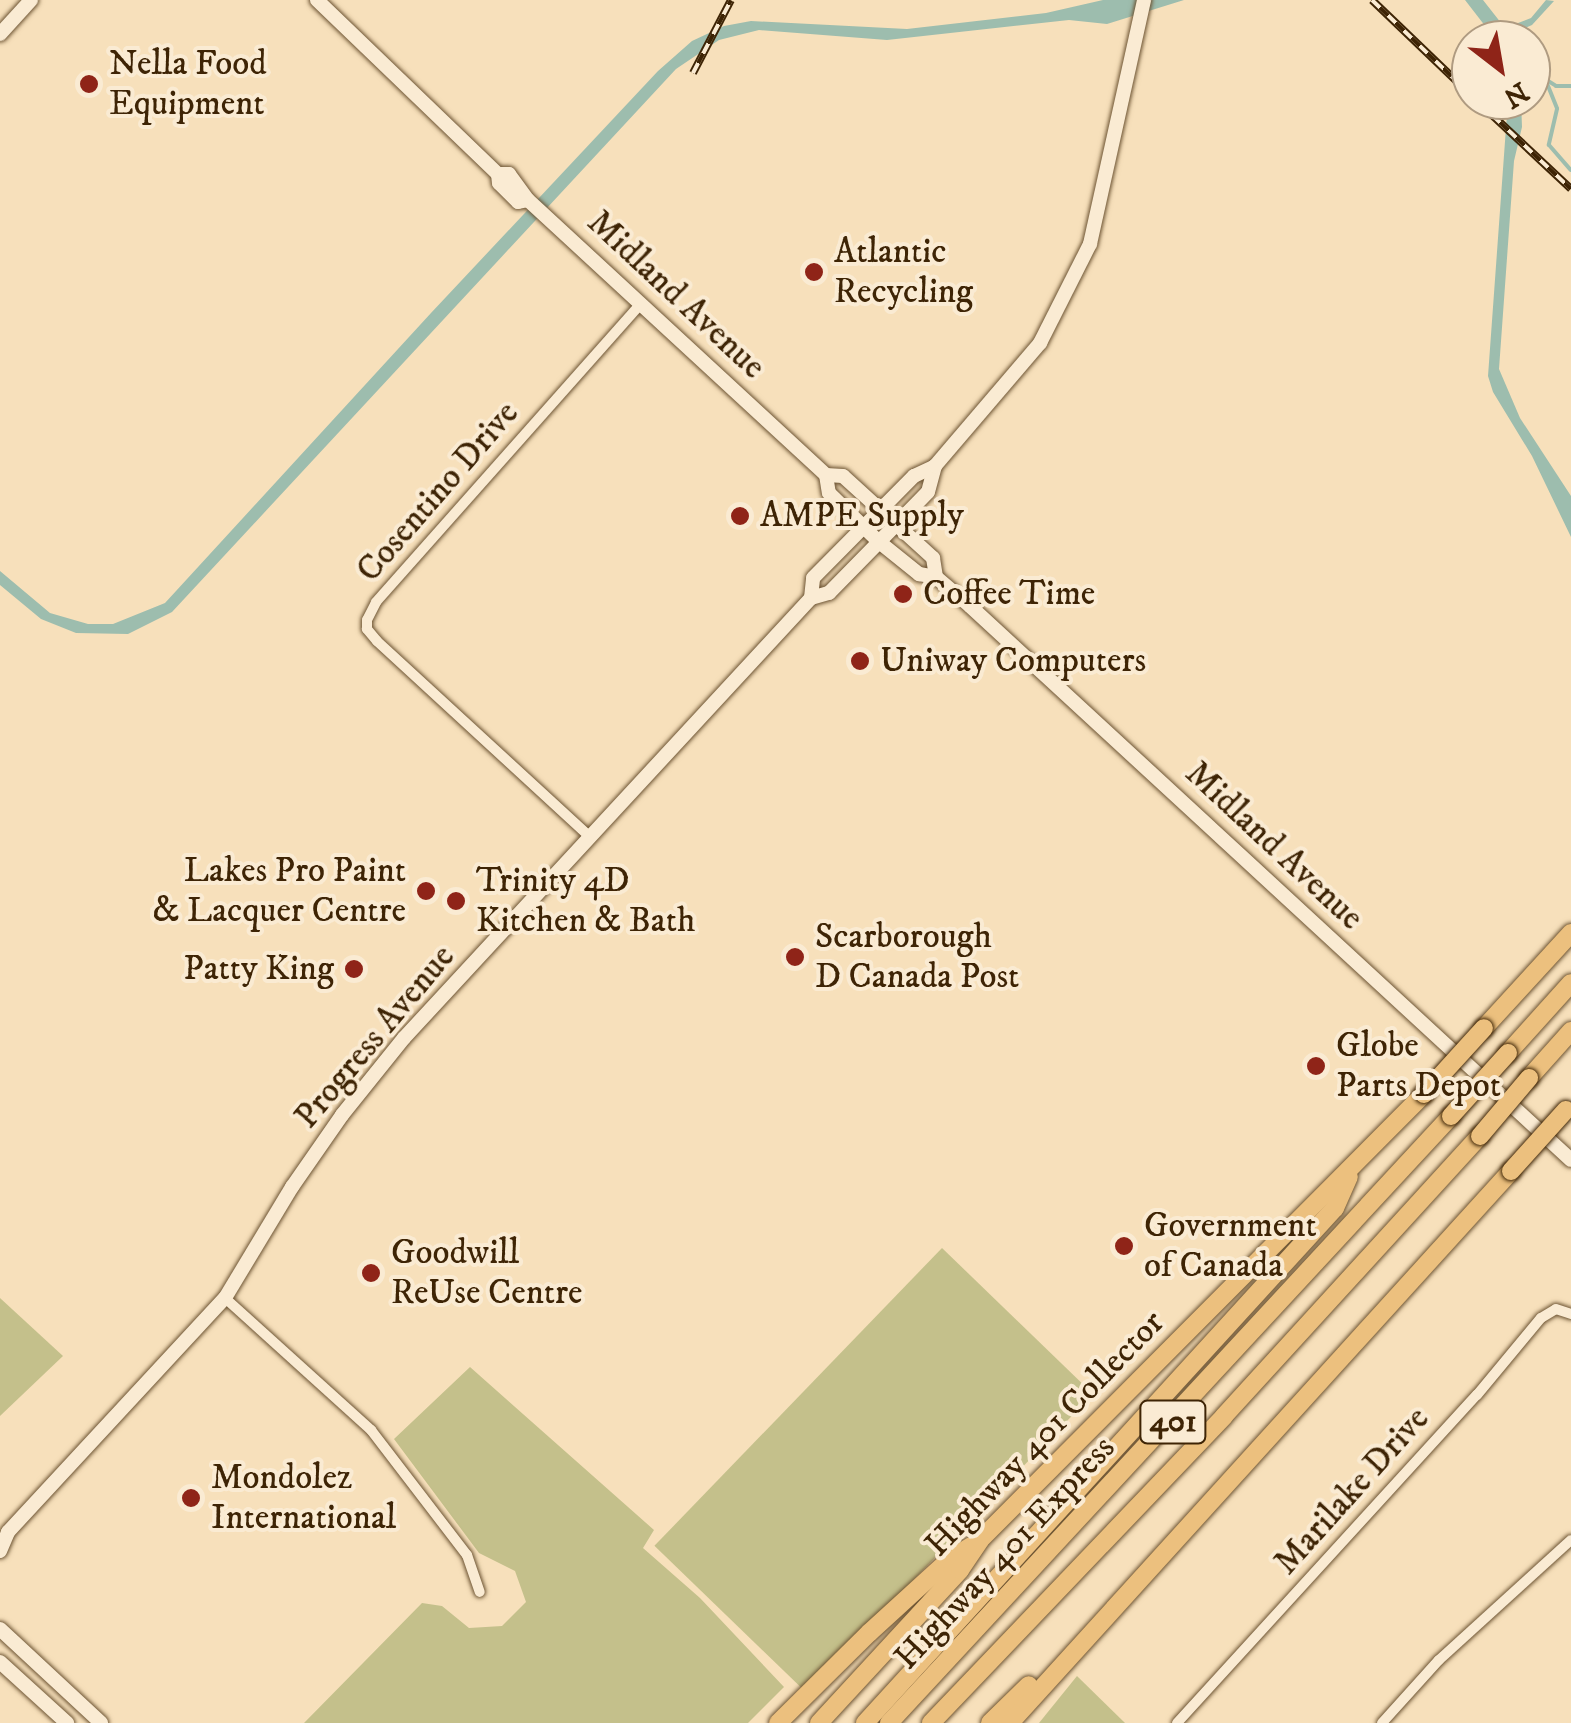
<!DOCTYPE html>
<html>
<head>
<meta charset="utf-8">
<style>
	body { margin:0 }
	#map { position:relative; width:1571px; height:1723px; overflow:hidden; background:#f7e0bb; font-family:"IM FELL DW Pica",serif }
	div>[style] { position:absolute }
	.green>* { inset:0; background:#c4c08b; transform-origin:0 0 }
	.water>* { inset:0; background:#9dbdae }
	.stream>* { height:4px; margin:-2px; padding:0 2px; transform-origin:2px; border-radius:2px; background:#9dbdae }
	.roads { filter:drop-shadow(0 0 2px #6c5332) drop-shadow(0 0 2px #6c5332) }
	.street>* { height:10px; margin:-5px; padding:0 5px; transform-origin:5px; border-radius:5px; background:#faebd3 }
	.secondary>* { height:14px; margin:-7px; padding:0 7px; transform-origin:7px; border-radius:7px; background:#faebd3 }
	.highway>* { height:18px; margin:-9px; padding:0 9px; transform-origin:9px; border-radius:9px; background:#ecc07e }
	.rail>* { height:8px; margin-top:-4px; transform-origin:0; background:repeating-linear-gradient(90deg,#faebd3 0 11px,#3e2405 0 22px); box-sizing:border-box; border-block:2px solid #3e2405 }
	.bridges { filter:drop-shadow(0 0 2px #3e2405) drop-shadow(0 0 2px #3e2405) }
	.highway-bridge>* { height:18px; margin:-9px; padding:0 9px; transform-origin:9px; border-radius:9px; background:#ecc07e }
	.dots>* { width:28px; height:28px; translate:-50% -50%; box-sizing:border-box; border:5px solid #faebd3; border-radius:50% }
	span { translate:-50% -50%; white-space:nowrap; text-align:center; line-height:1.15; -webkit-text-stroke:8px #faebd3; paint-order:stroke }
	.shield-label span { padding:2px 8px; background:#faebd3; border:2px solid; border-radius:8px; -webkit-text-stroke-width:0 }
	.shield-label { font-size:32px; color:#3e2405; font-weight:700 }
	.poi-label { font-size:35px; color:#3e2405 }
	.left { translate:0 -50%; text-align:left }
	.right { translate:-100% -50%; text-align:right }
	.street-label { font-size:35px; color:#3e2405 }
	.north { position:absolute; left:1451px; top:20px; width:100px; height:100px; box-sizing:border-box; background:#faebd3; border:2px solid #af9b81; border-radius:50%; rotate:149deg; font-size:28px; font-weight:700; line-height:40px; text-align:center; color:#3e2405 }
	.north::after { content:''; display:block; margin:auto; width:35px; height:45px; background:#8f2418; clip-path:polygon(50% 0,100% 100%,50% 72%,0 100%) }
</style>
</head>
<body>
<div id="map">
	<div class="green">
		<div style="left:942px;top:1248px;width:210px;height:414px;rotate:44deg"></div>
		<div style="clip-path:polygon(0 1298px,63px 1356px,0 1416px)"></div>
		<div style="clip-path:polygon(470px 1367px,654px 1530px,643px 1548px,700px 1598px,784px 1687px,748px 1723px,304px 1723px,422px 1603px,442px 1606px,469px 1628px,502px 1626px,526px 1602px,515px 1571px,479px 1553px,394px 1439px)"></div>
		<div style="clip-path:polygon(1077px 1676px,1125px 1723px,1039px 1723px)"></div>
	</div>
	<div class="water">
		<div style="clip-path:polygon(1103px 0,1184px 0,1107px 24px,1069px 20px,887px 40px,759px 30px,719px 40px,676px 69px,172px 612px,128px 634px,76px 633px,41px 619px,0 585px,0 571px,50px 613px,88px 624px,113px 624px,165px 603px,431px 313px,658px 71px,692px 41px,724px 26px,751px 21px,907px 29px,1046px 13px)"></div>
		<div style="clip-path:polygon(1465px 0,1483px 0,1505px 28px,1531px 18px,1546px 0,1554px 1px,1532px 25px,1509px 35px,1509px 40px,1496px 40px)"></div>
		<div style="clip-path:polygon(1508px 100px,1521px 100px,1522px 127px,1514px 161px,1499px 369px,1520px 418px,1571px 496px,1571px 537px,1532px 456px,1493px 392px,1488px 376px)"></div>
	</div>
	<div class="stream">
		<div style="left:1531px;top:60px;width:21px;rotate:51deg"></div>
		<div style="left:1544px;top:76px;width:35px;rotate:68deg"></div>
		<div style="left:1557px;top:109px;width:37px;rotate:103deg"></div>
		<div style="left:1549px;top:145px;width:33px;rotate:49deg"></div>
		<div style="left:1545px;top:79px;width:13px;rotate:32deg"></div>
		<div style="left:1556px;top:86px;width:15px"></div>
	</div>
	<div class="roads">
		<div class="street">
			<div style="left:589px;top:836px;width:288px;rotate:-137.4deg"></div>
			<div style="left:377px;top:641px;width:16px;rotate:-130deg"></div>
			<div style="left:367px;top:629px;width:9px;rotate:-90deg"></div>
			<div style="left:367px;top:620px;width:20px;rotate:-63deg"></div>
			<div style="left:376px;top:602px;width:400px;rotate:-48.4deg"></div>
			<div style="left:225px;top:1298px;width:197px;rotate:42.1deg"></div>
			<div style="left:371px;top:1430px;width:158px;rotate:52.5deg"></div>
			<div style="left:467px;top:1555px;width:39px;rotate:71deg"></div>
			<div style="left:1177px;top:1723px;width:445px;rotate:-47.6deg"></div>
			<div style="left:1477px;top:1395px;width:100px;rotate:-50.3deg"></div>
			<div style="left:1541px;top:1318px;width:17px;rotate:-31deg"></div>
			<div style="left:1556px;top:1309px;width:16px;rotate:18deg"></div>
			<div style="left:1382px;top:1723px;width:85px;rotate:-47.9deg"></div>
			<div style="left:1439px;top:1660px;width:178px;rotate:-42.3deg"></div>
		</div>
		<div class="secondary">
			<div style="left:317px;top:0;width:251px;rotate:43.9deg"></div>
			<div style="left:498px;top:174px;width:9px;rotate:84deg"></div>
			<div style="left:499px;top:183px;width:27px;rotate:45deg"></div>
			<div style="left:518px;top:202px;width:10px;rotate:-11deg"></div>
			<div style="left:0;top:34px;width:46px;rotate:-47.6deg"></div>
			<div style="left:498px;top:174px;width:11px"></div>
			<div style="left:509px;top:174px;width:32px;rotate:54deg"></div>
			<div style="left:528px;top:200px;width:405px;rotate:42.7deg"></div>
			<div style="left:826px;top:475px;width:17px;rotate:3deg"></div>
			<div style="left:843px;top:476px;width:122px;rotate:42.3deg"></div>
			<div style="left:933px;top:558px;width:19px;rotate:81deg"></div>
			<div style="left:826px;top:475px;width:18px;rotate:81deg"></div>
			<div style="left:829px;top:493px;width:69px;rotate:44.4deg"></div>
			<div style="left:878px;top:541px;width:53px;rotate:38.8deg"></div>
			<div style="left:919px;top:574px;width:17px;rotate:10deg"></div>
			<div style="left:936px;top:577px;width:45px;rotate:40.5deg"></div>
			<div style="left:970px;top:606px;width:817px;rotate:42.67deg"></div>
			<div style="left:811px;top:598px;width:20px;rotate:-84deg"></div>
			<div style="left:813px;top:578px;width:144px;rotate:-45.3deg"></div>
			<div style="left:914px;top:476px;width:23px;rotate:-25deg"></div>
			<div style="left:0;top:1551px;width:21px;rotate:-67deg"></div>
			<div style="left:8px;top:1532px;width:319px;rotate:-47.2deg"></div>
			<div style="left:225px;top:1298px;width:130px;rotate:-58.9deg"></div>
			<div style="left:292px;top:1187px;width:88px;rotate:-55.2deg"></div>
			<div style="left:342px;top:1115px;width:99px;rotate:-51.2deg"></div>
			<div style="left:404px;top:1038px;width:599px;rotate:-47.23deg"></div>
			<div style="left:811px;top:598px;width:19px;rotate:-16deg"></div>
			<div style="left:829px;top:593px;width:141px;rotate:-45.6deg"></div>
			<div style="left:928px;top:492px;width:27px;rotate:-75deg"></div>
			<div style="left:935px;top:466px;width:162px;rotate:-49.5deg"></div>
			<div style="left:1040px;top:343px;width:111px;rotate:-63.2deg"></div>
			<div style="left:1090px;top:244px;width:250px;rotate:-77.5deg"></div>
			<div style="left:0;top:1629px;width:138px;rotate:42.9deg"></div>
			<div style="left:0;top:1662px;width:91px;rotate:42.3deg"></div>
		</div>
		<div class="highway">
			<div style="left:1484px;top:1028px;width:129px;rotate:-47.5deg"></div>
			<div style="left:1508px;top:1053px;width:94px;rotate:-48deg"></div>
			<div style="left:1529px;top:1078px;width:63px;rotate:-48.2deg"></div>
			<div style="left:778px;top:1723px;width:128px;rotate:-44.7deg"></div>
			<div style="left:869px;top:1633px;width:108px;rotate:-42.4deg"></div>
			<div style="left:949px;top:1560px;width:26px;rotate:-32deg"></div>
			<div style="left:819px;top:1723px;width:208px;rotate:-47.3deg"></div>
			<div style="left:960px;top:1570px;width:36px;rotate:-56deg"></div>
			<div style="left:980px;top:1540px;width:629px;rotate:-45.13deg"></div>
			<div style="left:865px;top:1723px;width:697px;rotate:-47.62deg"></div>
			<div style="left:1335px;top:1208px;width:34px;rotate:-66deg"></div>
			<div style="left:889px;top:1723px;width:827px;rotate:-47.2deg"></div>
			<div style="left:931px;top:1723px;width:424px;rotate:-46.3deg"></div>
			<div style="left:1224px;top:1416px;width:379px;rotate:-47.6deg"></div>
			<div style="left:990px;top:1723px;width:54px;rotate:-44.3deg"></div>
			<div style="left:1010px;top:1723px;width:745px;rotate:-47.77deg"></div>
		</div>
	</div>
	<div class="rail">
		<div style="left:1372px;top:0;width:137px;rotate:43.8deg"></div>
		<div style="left:693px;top:73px;width:82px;rotate:-62.5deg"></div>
		<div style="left:1476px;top:100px;width:130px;rotate:43.1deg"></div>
	</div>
	<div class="bridges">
		<div class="highway-bridge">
			<div style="left:1424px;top:1094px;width:89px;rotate:-47.7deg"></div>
			<div style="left:1451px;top:1116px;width:85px;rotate:-47.9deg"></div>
			<div style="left:1480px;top:1136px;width:76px;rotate:-49.8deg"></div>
			<div style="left:1511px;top:1171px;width:82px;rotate:-48deg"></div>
		</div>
	</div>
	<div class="dots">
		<div style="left:89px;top:84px;background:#8f2418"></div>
		<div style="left:814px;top:272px;background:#8f2418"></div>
		<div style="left:740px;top:516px;background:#8f2418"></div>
		<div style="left:903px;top:594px;background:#8f2418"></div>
		<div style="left:860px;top:661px;background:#8f2418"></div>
		<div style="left:426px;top:891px;background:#8f2418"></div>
		<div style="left:456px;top:901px;background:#8f2418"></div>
		<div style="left:795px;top:957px;background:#8f2418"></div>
		<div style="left:354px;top:969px;background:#8f2418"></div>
		<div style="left:1316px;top:1066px;background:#8f2418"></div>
		<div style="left:1124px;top:1246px;background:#8f2418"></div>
		<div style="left:371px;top:1273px;background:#8f2418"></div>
		<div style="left:191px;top:1498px;background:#8f2418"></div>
	</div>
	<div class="shield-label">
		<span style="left:1173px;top:1422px">401</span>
	</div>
	<div class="poi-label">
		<span class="left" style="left:109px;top:84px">Nella Food<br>Equipment</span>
		<span class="left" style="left:834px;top:272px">Atlantic<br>Recycling</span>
		<span class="left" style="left:760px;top:516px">AMPE Supply</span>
		<span class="left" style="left:923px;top:594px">Coffee Time</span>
		<span class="left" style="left:880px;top:661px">Uniway Computers</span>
		<span class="right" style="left:406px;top:891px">Lakes Pro Paint<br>&amp; Lacquer Centre</span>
		<span class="left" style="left:476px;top:901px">Trinity 4D<br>Kitchen &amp; Bath</span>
		<span class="left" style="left:815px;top:957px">Scarborough<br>D Canada Post</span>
		<span class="right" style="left:334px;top:969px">Patty King</span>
		<span class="left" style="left:1336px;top:1066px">Globe<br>Parts Depot</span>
		<span class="left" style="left:1144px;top:1246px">Government<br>of Canada</span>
		<span class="left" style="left:391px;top:1273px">Goodwill<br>ReUse Centre</span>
		<span class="left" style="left:211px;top:1498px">Mondolez<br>International</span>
	</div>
	<div class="street-label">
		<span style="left:676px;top:295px;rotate:43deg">Midland Avenue</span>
		<span style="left:438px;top:492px;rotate:-49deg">Cosentino Drive</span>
		<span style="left:1274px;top:846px;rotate:43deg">Midland Avenue</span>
		<span style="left:375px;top:1037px;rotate:-50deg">Progress Avenue</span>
		<span style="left:1045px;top:1434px;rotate:-46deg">Highway 401 Collector</span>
		<span style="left:1352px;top:1491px;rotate:-48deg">Marilake Drive</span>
		<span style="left:1005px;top:1553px;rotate:-47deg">Highway 401 Express</span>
	</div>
	<div class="north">N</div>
</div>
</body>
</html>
